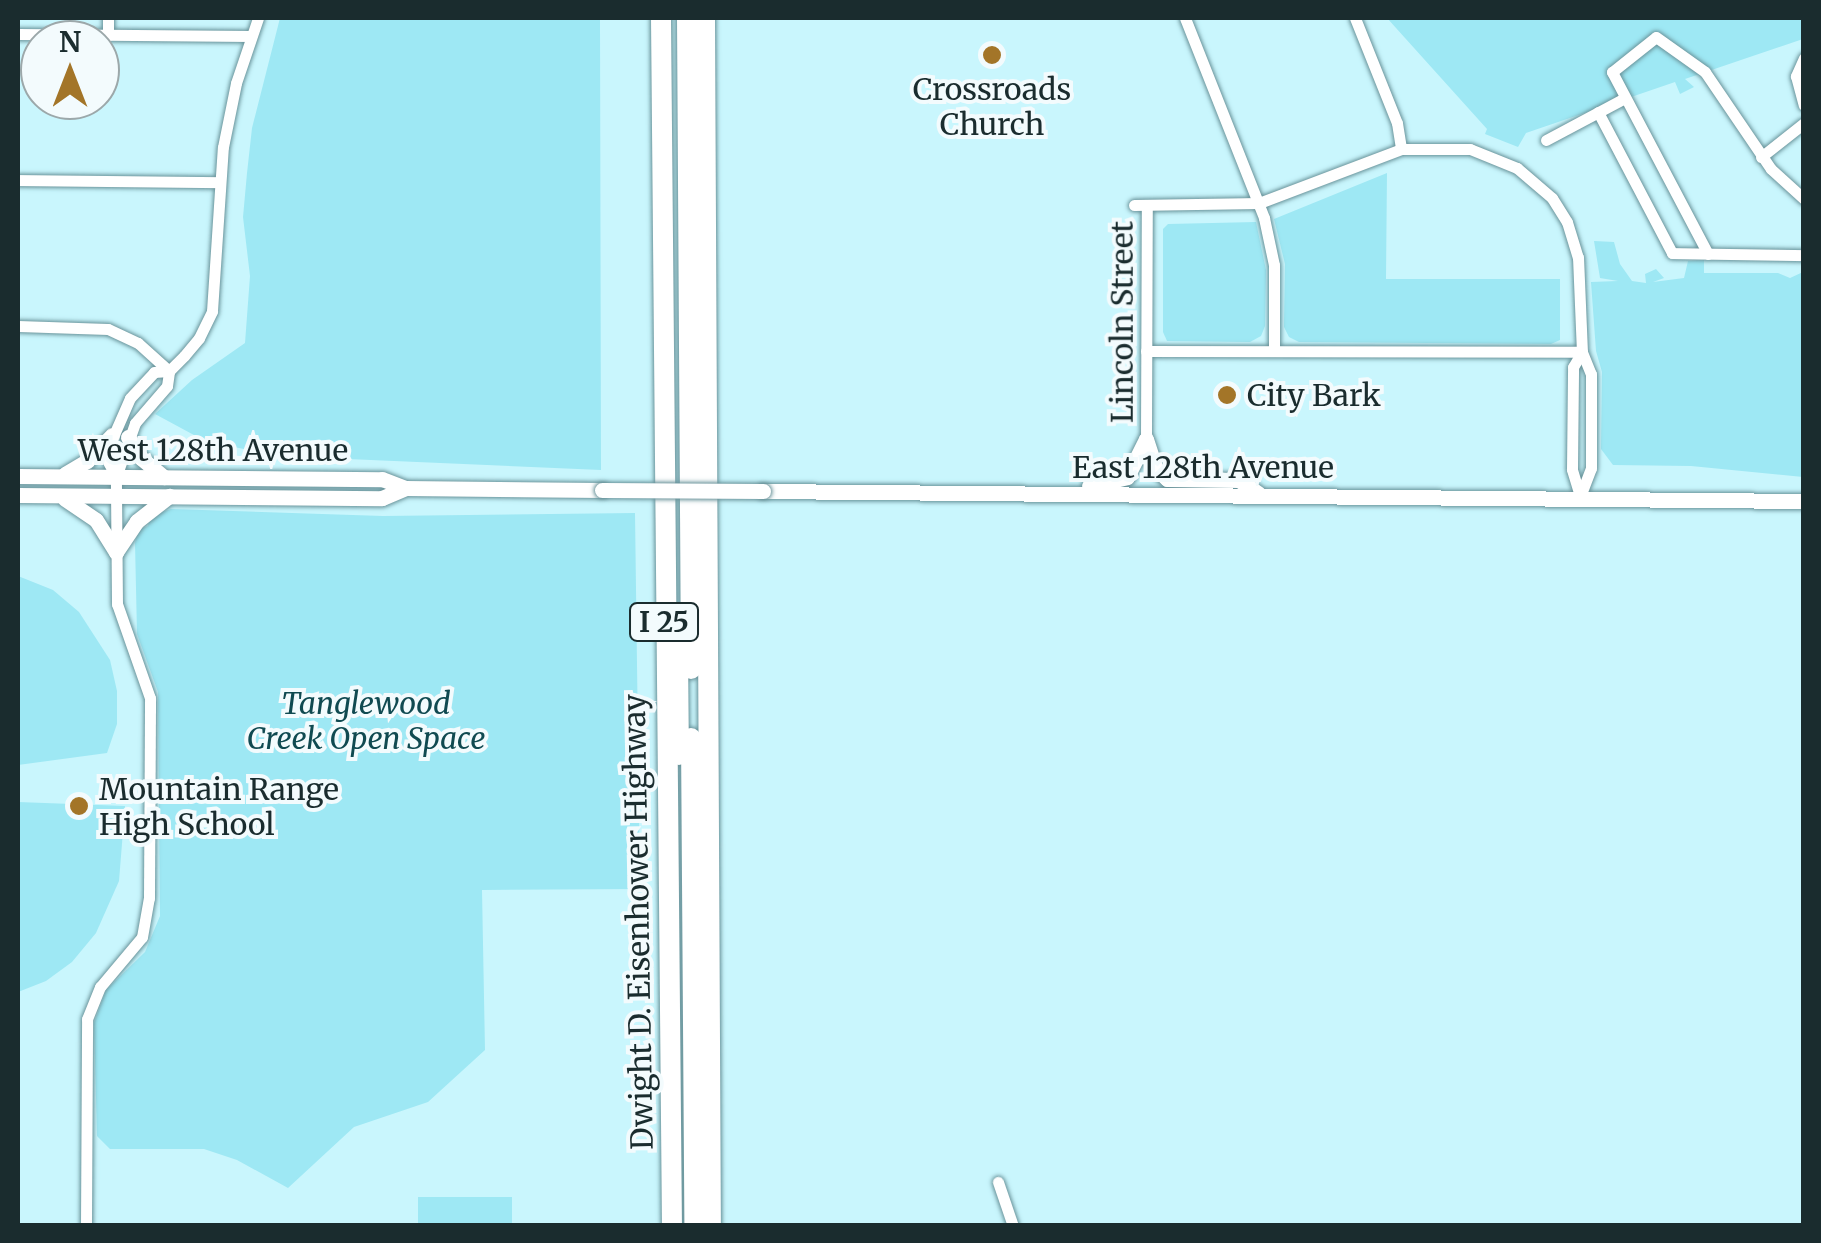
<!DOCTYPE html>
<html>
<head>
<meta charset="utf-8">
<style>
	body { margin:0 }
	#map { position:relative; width:1821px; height:1243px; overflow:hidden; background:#c9f6fd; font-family:Merriweather,serif }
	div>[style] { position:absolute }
	.green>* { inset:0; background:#9ee8f4; transform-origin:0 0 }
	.roads { filter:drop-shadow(0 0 2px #69939a) drop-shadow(0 0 2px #69939a) }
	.minor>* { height:11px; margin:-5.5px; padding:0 5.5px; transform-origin:5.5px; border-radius:5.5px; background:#fff }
	.secondary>* { height:15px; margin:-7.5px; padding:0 7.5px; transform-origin:7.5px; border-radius:7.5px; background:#fff }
	.motorway>* { height:20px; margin:-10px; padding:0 10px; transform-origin:10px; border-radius:10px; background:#fff }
	.bridges { filter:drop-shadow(0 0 2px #69939a) drop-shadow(0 0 2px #69939a) }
	.secondary-bridge>* { height:15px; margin:-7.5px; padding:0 7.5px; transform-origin:7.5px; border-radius:7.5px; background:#fff }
	.dots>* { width:28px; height:28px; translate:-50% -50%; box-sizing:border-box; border:5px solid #f3fbfd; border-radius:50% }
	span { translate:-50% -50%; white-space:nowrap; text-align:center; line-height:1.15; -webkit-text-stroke:8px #f3fbfd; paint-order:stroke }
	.shield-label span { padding:2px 8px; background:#f3fbfd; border:2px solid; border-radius:8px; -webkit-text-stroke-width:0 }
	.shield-label { font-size:28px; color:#1a2c2e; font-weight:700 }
	.poi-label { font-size:30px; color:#1a2c2e }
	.left { translate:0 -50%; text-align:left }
	.street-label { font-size:30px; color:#1a2c2e }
	.park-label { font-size:30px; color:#104a51; font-style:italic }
	.frame { position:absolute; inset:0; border:20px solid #1a2c2e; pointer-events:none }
	.north { position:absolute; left:20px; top:20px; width:100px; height:100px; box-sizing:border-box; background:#f3fbfd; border:2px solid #9ca8aa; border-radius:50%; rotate:0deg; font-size:28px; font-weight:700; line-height:40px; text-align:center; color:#1a2c2e }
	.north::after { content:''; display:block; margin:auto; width:35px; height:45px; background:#a37528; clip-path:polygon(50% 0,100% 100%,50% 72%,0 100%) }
</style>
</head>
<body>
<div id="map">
	<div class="green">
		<div style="clip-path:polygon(280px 18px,600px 18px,601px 470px,278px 456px,205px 441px,155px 414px,192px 380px,245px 343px,250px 276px,243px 217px,247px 173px,252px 128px)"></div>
		<div style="clip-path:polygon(1387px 18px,1803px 18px,1803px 39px,1685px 79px,1694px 87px,1680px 94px,1675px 82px,1526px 133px,1518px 147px,1485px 134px,1487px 129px)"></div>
		<div style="clip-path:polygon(1387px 173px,1386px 279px,1560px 279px,1560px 340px,1551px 344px,1299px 342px,1289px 337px,1284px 327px,1285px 264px,1274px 219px)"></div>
		<div style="clip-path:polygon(1256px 222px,1266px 270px,1265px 326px,1261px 336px,1250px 342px,1167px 341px,1163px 332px,1163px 229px,1168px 224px)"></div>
		<div style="clip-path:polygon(1594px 241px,1614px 242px,1620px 264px,1632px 281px,1646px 283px,1645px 274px,1656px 269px,1664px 278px,1653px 282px,1684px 278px,1688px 261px,1704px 260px,1704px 273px,1778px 273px,1790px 278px,1803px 272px,1803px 477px,1691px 466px,1613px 465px,1601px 449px,1602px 372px,1596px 351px,1591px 282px,1618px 281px,1600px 278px)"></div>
		<div style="clip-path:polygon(171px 509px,383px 516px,635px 513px,640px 889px,482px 890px,485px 1050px,428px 1102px,354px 1127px,288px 1188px,237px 1160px,204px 1149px,110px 1149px,97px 1136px,94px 1023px,106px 990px,145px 952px,160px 916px,158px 692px,137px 634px,135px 543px,138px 530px,148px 526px,150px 516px)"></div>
		<div style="clip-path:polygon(18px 576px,53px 590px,79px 612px,110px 660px,117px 691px,117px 724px,107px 753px,18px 765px)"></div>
		<div style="clip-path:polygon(18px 802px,125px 806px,119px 881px,96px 933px,72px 962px,46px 981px,18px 992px)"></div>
		<div style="left:512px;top:1197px;width:28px;height:94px;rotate:90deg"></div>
	</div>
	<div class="roads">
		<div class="minor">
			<div style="left:1185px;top:18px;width:215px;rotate:68.4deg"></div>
			<div style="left:1264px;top:218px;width:48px;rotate:78deg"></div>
			<div style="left:1274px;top:265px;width:86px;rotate:90deg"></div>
			<div style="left:1355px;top:18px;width:113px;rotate:68.2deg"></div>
			<div style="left:1397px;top:123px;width:26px;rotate:81deg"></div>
			<div style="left:18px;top:34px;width:233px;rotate:0.5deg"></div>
			<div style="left:108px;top:35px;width:17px;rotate:-90deg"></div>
			<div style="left:1804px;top:58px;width:20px;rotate:114deg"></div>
			<div style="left:1796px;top:76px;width:30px;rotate:75deg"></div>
			<div style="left:1598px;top:112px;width:159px;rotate:62.3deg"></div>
			<div style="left:1672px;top:253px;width:132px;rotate:0.9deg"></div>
			<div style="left:1546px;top:140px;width:89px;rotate:-28deg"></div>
			<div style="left:1761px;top:157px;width:55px;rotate:-38.3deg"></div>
			<div style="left:18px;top:180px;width:201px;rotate:0.6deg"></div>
			<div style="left:1134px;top:205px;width:125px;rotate:-0.9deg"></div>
			<div style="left:1259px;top:203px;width:152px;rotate:-20.8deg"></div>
			<div style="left:1401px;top:149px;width:69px"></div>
			<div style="left:1470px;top:149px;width:51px;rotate:22deg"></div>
			<div style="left:1517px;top:168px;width:46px;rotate:40.6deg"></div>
			<div style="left:1552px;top:198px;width:28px;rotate:58deg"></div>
			<div style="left:1567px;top:222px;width:37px;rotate:73deg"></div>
			<div style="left:1578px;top:257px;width:95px;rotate:87.6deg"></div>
			<div style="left:1582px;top:352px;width:24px;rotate:68deg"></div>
			<div style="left:1591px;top:374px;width:94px;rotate:90deg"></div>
			<div style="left:1591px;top:468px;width:30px;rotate:111deg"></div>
			<div style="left:1708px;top:254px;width:206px;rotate:-117.8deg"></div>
			<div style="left:1612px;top:72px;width:56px;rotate:-38.5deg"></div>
			<div style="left:1656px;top:37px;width:60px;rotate:35.5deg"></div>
			<div style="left:1705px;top:72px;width:117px;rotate:55.8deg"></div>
			<div style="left:1771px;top:169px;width:45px;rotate:42.3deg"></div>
			<div style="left:18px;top:326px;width:90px;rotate:1.9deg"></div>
			<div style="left:108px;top:329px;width:33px;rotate:25deg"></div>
			<div style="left:138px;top:343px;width:42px;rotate:42.1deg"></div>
			<div style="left:1146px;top:351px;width:436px;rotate:0.1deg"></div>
			<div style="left:1146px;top:439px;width:234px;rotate:-89.8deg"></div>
			<div style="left:116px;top:477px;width:57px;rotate:-70.6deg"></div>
			<div style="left:135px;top:423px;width:49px;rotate:-49.1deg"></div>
			<div style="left:167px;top:386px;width:15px;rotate:-82deg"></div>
			<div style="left:1580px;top:496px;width:28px;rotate:-107deg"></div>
			<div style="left:1572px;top:469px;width:102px;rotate:-89.4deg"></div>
			<div style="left:1573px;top:367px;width:17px;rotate:-59deg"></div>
			<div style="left:998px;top:1182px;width:46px;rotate:71.2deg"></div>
			<div style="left:86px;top:1226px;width:207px;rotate:-89.7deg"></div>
			<div style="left:87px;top:1019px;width:35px;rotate:-68deg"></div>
			<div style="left:100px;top:987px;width:65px;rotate:-50deg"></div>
			<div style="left:142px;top:937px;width:40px;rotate:-80deg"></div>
			<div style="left:149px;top:898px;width:200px;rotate:-89.7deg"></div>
			<div style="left:150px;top:698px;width:100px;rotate:-109.3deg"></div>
			<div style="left:117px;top:604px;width:127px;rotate:-90.5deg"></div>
			<div style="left:116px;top:477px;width:16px;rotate:-117deg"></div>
			<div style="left:109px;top:463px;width:17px;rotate:-90deg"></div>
			<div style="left:109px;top:446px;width:52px;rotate:-66.4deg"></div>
			<div style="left:130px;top:398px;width:35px;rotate:-47deg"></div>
			<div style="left:154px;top:372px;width:15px;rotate:-4deg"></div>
			<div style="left:169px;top:371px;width:21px;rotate:-45deg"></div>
			<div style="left:184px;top:356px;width:23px;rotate:-50deg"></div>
			<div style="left:199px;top:338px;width:30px;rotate:-64deg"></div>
			<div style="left:212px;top:311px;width:164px;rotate:-86.2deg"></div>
			<div style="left:223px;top:147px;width:65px;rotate:-78.5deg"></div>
			<div style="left:236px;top:83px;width:69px;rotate:-71.3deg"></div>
		</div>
		<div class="secondary">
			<div style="left:128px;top:437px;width:25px;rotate:58deg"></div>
			<div style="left:141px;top:458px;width:30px;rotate:40deg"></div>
			<div style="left:1146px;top:439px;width:32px;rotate:72deg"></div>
			<div style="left:1156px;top:469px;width:15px;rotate:42deg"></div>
			<div style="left:1167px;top:479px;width:72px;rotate:0.8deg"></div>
			<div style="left:1239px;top:480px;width:24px;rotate:35deg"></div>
			<div style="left:65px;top:474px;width:26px;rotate:-31deg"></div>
			<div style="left:87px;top:461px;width:36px;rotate:-46deg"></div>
			<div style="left:18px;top:476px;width:364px;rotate:0.5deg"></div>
			<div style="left:382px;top:479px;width:25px;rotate:21deg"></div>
			<div style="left:405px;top:488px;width:197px;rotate:0.6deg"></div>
			<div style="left:1089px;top:486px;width:39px;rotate:-13deg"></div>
			<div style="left:1127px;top:477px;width:42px;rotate:-63.4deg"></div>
			<div style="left:763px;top:491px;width:1041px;rotate:0.55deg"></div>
			<div style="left:18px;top:495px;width:364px;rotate:0.5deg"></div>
			<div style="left:382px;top:498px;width:25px;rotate:-23deg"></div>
			<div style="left:65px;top:499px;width:37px;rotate:34deg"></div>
			<div style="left:96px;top:520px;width:38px;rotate:58deg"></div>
			<div style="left:116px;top:552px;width:37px;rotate:-56deg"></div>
			<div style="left:137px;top:521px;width:41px;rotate:-38deg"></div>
		</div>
		<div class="motorway">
			<div style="left:661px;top:18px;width:1208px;rotate:89.48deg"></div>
			<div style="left:687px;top:18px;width:651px;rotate:89.65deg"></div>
			<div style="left:705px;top:18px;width:1208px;rotate:89.72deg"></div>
			<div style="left:678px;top:649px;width:106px;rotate:89.5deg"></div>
			<div style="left:691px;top:738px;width:488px;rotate:89.6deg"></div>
		</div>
	</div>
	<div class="bridges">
		<div class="secondary-bridge">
			<div style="left:602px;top:490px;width:161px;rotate:0.4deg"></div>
		</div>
	</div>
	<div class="dots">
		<div style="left:992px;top:55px;background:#a37528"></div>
		<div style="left:1227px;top:395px;background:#a37528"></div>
		<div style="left:79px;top:806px;background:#a37528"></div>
	</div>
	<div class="shield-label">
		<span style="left:664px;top:622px">I 25</span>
	</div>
	<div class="poi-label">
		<span style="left:992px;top:106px">Crossroads<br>Church</span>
		<span class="left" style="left:1247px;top:395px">City Bark</span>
		<span class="left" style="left:99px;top:806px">Mountain Range<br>High School</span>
	</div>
	<div class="street-label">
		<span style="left:1122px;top:322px;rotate:-90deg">Lincoln Street</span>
		<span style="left:213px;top:450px">West 128th Avenue</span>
		<span style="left:1203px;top:467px">East 128th Avenue</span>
		<span style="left:638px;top:922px;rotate:-91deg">Dwight D. Eisenhower Highway</span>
	</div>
	<div class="park-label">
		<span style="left:366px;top:720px">Tanglewood<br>Creek Open Space</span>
	</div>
	<div class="frame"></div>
	<div class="north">N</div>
</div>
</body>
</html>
